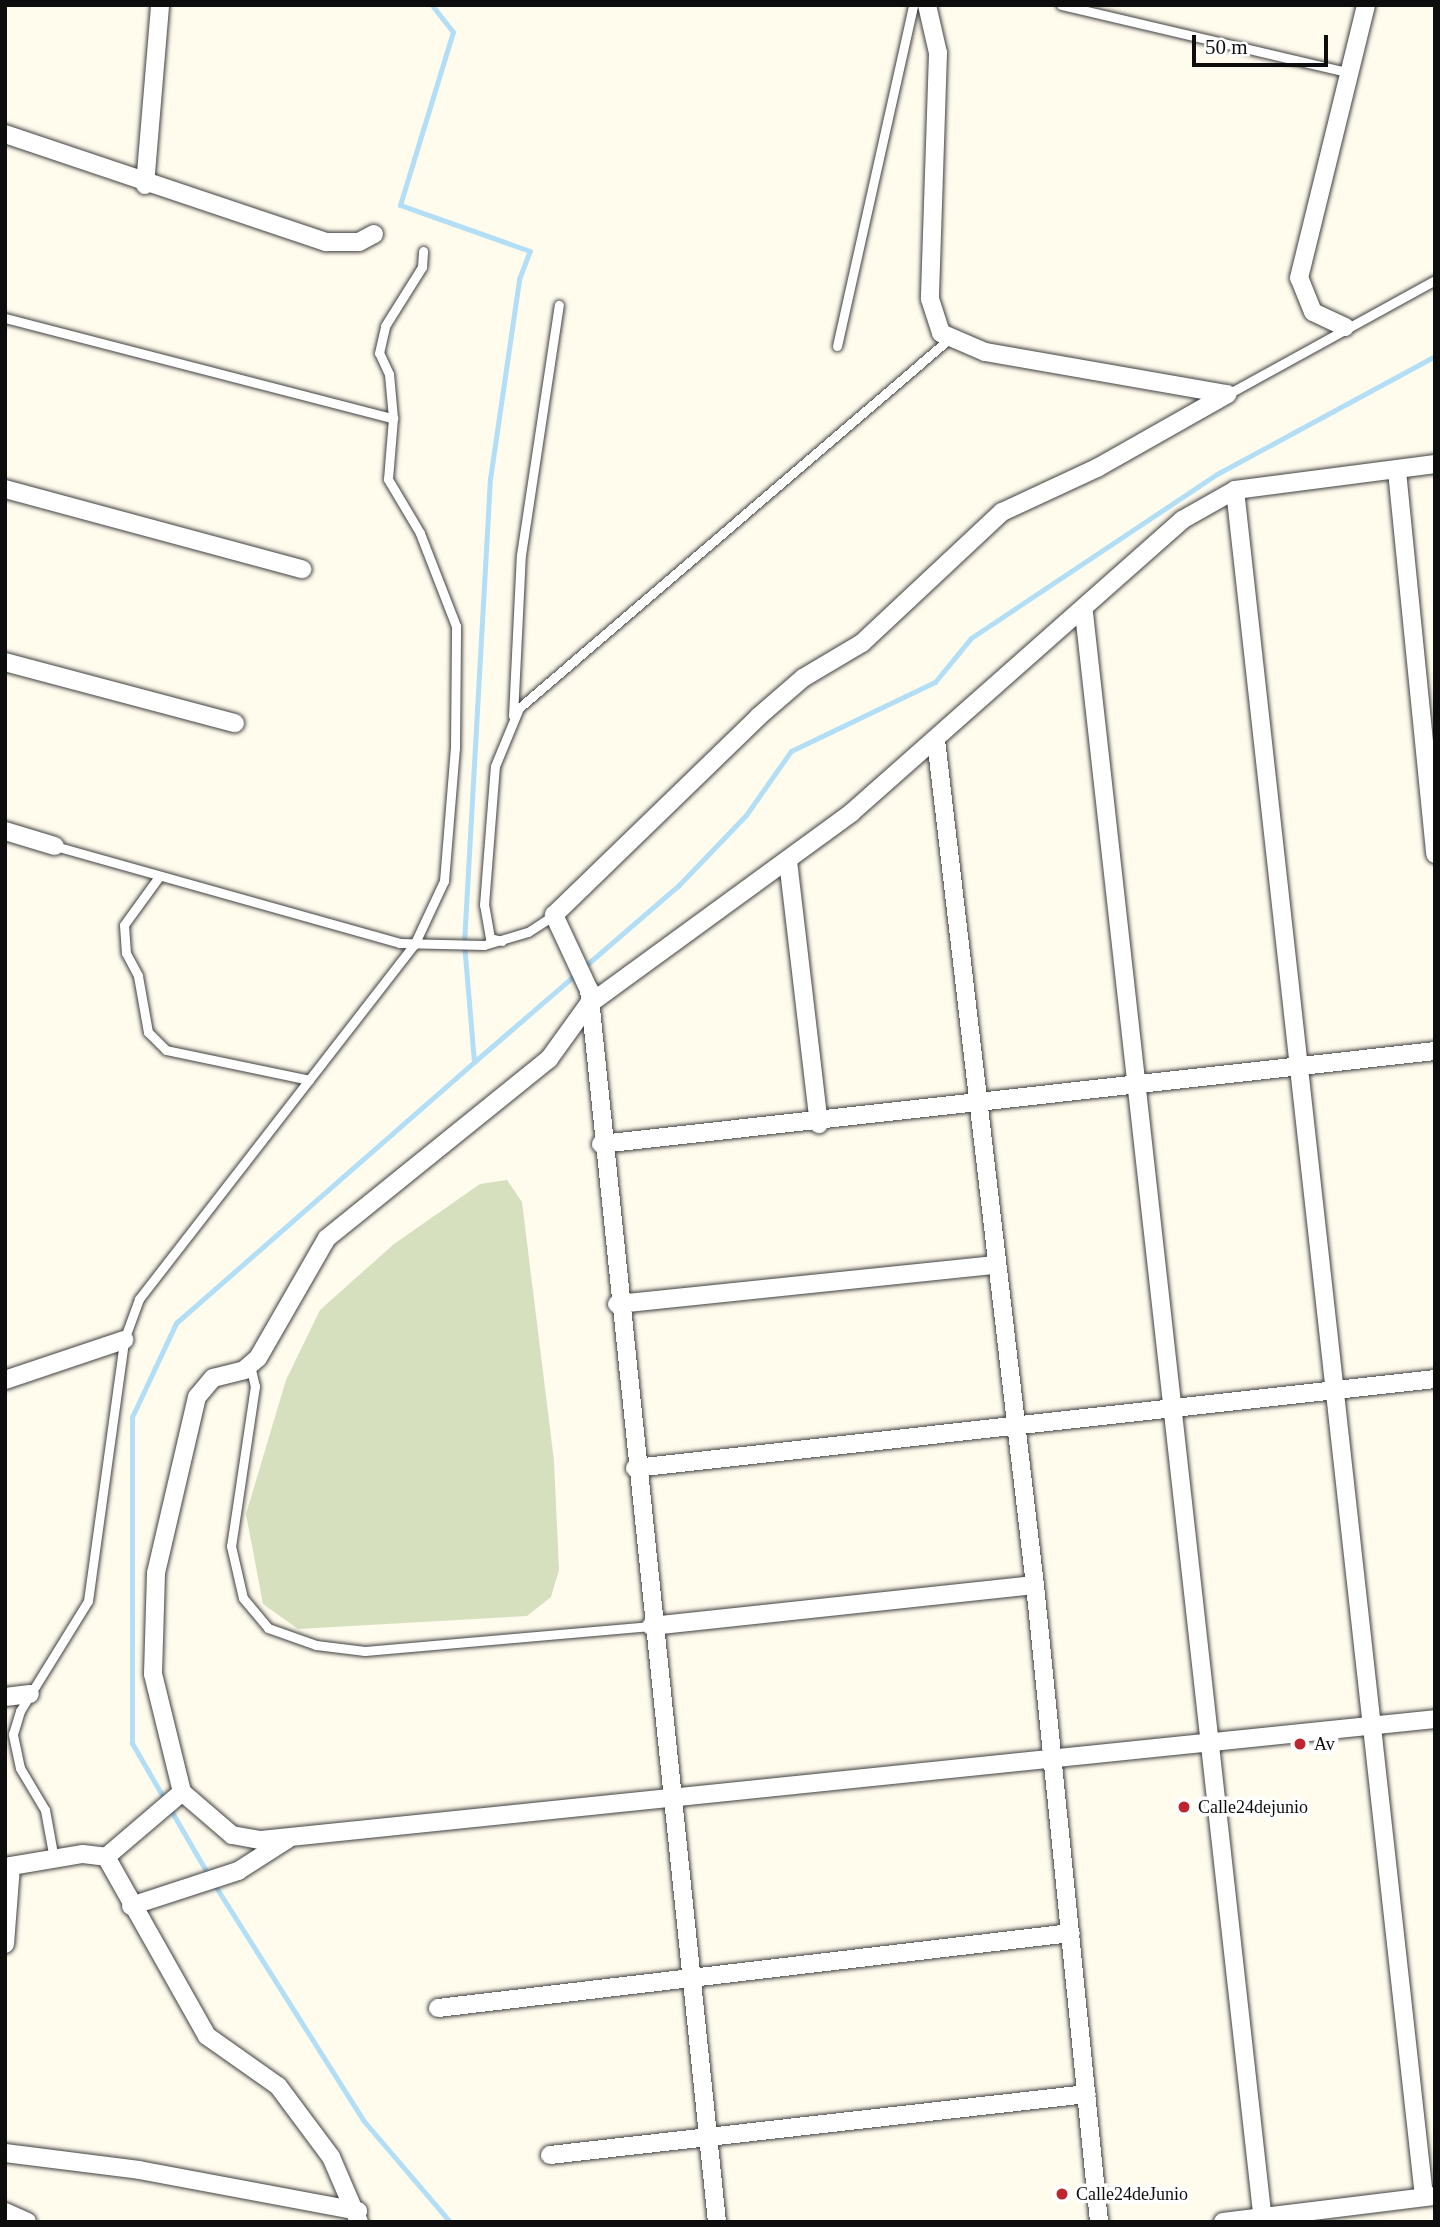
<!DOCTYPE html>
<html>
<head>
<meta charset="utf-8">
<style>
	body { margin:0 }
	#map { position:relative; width:1440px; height:2227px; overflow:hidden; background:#fffbed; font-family:Georgia,serif }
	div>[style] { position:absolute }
	.cemetery>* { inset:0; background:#d6e0bf }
	.stream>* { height:5px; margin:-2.5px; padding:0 2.5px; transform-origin:2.5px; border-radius:2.5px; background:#b2def6 }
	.roads { filter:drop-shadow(0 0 2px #404040) drop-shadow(0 0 2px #404040) }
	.service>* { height:9px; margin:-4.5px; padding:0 4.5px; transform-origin:4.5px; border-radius:4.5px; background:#fff }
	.minor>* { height:18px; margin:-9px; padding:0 9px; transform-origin:9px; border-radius:9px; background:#fff }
	.dots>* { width:19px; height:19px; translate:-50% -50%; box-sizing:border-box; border:4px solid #fff; border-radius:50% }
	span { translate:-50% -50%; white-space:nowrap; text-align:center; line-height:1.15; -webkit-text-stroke:7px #fff; paint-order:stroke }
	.poi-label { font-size:18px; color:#0d0d0d }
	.left { translate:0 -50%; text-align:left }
	.frame { position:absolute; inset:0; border:7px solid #0d0d0d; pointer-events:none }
	.scale { position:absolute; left:1192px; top:35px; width:136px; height:32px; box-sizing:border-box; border:4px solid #0d0d0d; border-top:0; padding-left:9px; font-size:21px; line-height:24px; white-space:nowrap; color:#0d0d0d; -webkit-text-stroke:5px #fff; paint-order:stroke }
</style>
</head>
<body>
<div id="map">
	<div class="cemetery">
		<div style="clip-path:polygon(507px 1180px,522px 1202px,554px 1461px,559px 1570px,551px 1597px,527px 1616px,298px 1629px,263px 1604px,246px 1514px,286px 1380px,320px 1310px,394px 1244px,480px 1184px)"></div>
	</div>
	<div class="stream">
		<div style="left:584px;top:967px;width:124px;rotate:-40.8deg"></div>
		<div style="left:678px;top:886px;width:98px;rotate:-46.2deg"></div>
		<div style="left:746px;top:815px;width:78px;rotate:-54.9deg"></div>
		<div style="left:791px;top:751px;width:160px;rotate:-25.6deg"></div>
		<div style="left:935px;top:682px;width:57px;rotate:-50.7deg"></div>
		<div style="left:971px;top:638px;width:296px;rotate:-33.7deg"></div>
		<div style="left:1217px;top:474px;width:248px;rotate:-28.4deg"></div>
		<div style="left:474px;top:1062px;width:135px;rotate:-40.8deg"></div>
		<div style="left:209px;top:1876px;width:154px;rotate:-120.1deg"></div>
		<div style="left:132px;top:1743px;width:326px;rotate:-90deg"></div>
		<div style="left:132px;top:1417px;width:104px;rotate:-64.9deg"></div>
		<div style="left:176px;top:1323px;width:396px;rotate:-41.2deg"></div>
		<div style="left:474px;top:1062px;width:119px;rotate:-94.8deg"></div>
		<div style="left:464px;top:943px;width:465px;rotate:-86.8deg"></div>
		<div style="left:490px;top:479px;width:202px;rotate:-81.7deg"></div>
		<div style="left:519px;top:279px;width:30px;rotate:-69deg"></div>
		<div style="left:530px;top:251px;width:138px;rotate:-160.5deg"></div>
		<div style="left:400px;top:205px;width:181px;rotate:-73deg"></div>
		<div style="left:453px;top:32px;width:34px;rotate:-128deg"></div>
		<div style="left:214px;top:1884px;width:279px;rotate:57.7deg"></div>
		<div style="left:363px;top:2120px;width:134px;rotate:49.5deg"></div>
	</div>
	<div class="roads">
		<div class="service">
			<div style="left:1061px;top:5px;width:297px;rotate:13.2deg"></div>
			<div style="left:5px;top:318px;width:401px;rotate:14.5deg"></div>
			<div style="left:837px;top:346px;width:349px;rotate:-77.4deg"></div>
			<div style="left:1228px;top:394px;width:236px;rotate:-28.8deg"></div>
			<div style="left:513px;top:716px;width:161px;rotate:-87.2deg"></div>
			<div style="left:521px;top:555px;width:253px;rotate:-81.4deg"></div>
			<div style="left:55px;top:846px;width:357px;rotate:15.7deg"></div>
			<div style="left:399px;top:943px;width:85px;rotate:1.3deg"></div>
			<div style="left:484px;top:945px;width:46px;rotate:-16.5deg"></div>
			<div style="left:528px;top:932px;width:31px;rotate:-33deg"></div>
			<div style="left:158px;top:878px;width:58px;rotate:125.9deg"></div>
			<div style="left:124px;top:925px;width:28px;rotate:86deg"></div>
			<div style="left:126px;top:953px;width:26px;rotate:62deg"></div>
			<div style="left:138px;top:976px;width:57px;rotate:79.9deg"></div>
			<div style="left:148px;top:1032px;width:25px;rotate:45deg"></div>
			<div style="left:166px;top:1050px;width:146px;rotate:11.8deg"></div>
			<div style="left:502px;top:941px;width:12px;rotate:-166deg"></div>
			<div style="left:490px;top:938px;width:34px;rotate:-100deg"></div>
			<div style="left:484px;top:905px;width:139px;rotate:-85.5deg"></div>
			<div style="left:495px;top:766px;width:63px;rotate:-67.5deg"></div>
			<div style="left:519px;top:708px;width:567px;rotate:-40.63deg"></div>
			<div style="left:250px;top:1365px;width:22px;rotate:77deg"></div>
			<div style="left:255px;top:1386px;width:162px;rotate:98.5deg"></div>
			<div style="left:231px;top:1546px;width:53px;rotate:77deg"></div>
			<div style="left:243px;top:1598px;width:39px;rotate:50deg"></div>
			<div style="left:268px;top:1628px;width:51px;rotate:19.5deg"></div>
			<div style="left:316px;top:1645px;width:49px;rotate:7deg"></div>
			<div style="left:365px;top:1651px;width:287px;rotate:-5deg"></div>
			<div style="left:54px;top:1859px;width:50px;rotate:-100.4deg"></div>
			<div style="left:45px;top:1810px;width:49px;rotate:-120.8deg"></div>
			<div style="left:20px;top:1768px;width:35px;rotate:-102deg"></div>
			<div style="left:13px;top:1734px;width:24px;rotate:-73deg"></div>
			<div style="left:20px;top:1711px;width:129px;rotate:-58.3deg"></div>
			<div style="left:88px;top:1601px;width:263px;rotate:-82.1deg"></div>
			<div style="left:124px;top:1340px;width:44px;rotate:-69.9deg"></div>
			<div style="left:139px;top:1299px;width:448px;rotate:-52.2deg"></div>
			<div style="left:414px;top:945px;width:71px;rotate:-64.9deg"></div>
			<div style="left:444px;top:881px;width:133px;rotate:-85.3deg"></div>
			<div style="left:455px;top:748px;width:122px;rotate:-89.5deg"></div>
			<div style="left:456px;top:626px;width:100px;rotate:-111.2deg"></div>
			<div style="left:420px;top:533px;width:63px;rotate:-120.7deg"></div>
			<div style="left:388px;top:479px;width:61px;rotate:-85.3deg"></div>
			<div style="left:393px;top:418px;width:44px;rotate:-95.2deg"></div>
			<div style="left:389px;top:374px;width:23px;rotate:-115deg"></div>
			<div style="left:379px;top:353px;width:28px;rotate:-77deg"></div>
			<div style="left:385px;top:326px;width:70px;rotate:-57.9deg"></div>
			<div style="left:422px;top:267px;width:16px;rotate:-86deg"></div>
		</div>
		<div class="minor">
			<div style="left:927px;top:5px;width:49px;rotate:77.1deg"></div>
			<div style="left:938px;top:53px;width:246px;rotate:91.9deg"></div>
			<div style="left:930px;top:299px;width:36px;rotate:72deg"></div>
			<div style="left:941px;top:333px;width:48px;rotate:23.4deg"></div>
			<div style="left:985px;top:352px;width:245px;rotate:9.9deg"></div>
			<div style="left:5px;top:134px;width:339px;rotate:18.6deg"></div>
			<div style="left:326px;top:242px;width:33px"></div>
			<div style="left:359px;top:242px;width:17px;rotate:-28deg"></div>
			<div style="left:145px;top:185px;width:181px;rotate:-85.2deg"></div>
			<div style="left:1345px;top:327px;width:35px;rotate:-155deg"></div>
			<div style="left:1313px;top:312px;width:37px;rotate:-112deg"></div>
			<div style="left:1299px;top:278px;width:281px;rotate:-76.2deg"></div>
			<div style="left:1397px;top:471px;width:385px;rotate:84.3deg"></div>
			<div style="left:5px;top:489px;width:308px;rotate:15.1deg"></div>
			<div style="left:1235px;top:490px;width:1717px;rotate:83.68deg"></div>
			<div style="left:1084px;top:613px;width:1619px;rotate:83.65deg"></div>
			<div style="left:5px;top:662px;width:238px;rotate:14.9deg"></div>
			<div style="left:936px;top:740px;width:851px;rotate:83.32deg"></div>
			<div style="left:1035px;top:1585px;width:640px;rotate:84.26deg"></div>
			<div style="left:5px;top:831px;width:52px;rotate:16.7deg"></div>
			<div style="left:788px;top:861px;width:265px;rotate:83.3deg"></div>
			<div style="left:601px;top:1144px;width:839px;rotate:-6.36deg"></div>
			<div style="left:617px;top:1304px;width:381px;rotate:-5.9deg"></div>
			<div style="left:5px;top:1380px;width:126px;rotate:-18.6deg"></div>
			<div style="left:635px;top:1468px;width:805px;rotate:-6.35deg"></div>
			<div style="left:651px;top:1626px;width:386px;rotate:-6.1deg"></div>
			<div style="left:5px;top:1697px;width:25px;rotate:-7deg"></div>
			<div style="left:182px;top:1792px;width:66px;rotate:40.7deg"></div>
			<div style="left:232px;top:1835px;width:29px;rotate:10deg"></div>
			<div style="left:261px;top:1840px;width:1180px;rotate:-5.88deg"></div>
			<div style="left:5px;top:1867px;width:79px;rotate:-9.5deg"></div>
			<div style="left:83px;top:1854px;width:23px;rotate:7deg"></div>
			<div style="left:131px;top:1906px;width:113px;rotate:-18.1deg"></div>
			<div style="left:238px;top:1871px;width:59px;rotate:-32.6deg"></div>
			<div style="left:5px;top:1944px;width:78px;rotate:-85.6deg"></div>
			<div style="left:438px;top:2008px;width:637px;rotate:-6.76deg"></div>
			<div style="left:5px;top:2153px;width:135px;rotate:7.2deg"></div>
			<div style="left:139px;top:2170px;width:223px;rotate:10.6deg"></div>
			<div style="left:550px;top:2155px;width:540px;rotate:-6.48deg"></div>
			<div style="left:5px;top:2212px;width:24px;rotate:24deg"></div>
			<div style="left:359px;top:2222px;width:71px;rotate:-113.3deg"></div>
			<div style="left:331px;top:2157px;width:89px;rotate:-126.7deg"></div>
			<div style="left:278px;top:2086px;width:87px;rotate:-144.8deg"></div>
			<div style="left:207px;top:2036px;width:206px;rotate:-119.4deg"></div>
			<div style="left:106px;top:1857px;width:100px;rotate:-40.5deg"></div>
			<div style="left:182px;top:1792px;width:122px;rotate:-103.8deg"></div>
			<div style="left:153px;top:1674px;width:101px;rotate:-88.3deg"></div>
			<div style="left:156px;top:1573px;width:181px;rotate:-76.9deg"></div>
			<div style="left:197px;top:1397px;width:25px;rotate:-50deg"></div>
			<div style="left:213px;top:1378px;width:32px;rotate:-14deg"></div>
			<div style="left:244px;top:1370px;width:18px;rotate:-41deg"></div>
			<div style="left:258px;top:1358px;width:138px;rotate:-60.1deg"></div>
			<div style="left:327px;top:1238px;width:285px;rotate:-38.9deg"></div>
			<div style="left:549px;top:1059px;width:67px;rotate:-54.2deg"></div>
			<div style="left:588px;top:1005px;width:326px;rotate:-36.1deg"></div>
			<div style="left:851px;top:813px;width:442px;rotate:-41.5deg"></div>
			<div style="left:1182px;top:520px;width:61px;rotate:-29.5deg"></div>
			<div style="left:1235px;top:490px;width:202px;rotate:-7.4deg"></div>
			<div style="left:717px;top:2222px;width:1239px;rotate:-95.93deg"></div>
			<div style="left:589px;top:990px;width:83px;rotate:-115deg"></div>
			<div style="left:554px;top:915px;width:284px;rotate:-44.1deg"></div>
			<div style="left:758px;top:717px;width:60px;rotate:-40.9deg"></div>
			<div style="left:803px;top:678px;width:69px;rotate:-30.7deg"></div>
			<div style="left:862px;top:643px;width:192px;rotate:-43.1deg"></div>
			<div style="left:1002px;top:512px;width:105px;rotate:-24.9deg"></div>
			<div style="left:1097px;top:468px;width:150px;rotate:-29.5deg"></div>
			<div style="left:1223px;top:2222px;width:214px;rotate:-7deg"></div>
		</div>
	</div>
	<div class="dots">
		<div style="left:1300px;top:1744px;background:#bd252f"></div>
		<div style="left:1184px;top:1807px;background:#bd252f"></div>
		<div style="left:1062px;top:2194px;background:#bd252f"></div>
	</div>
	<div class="poi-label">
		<span class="left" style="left:1314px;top:1744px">Av</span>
		<span class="left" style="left:1198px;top:1807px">Calle24dejunio</span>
		<span class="left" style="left:1076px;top:2194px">Calle24deJunio</span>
	</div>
	<div class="frame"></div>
	<div class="scale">50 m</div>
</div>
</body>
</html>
